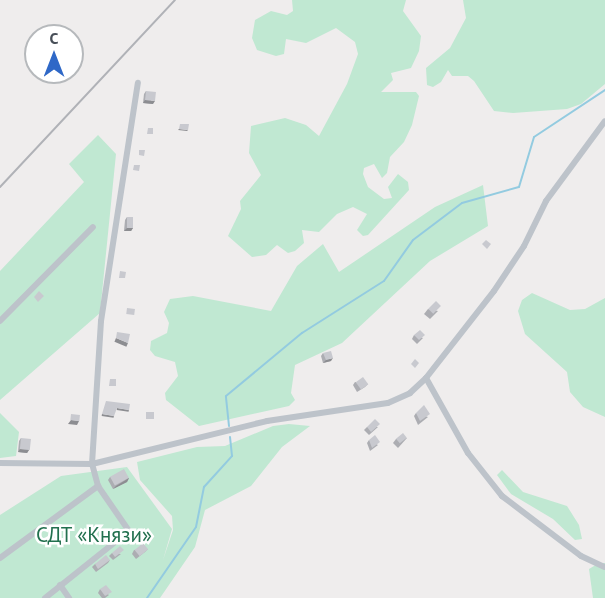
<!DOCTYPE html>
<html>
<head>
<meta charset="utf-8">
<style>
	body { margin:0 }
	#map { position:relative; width:605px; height:598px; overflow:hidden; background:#efeded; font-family:"PT Sans",sans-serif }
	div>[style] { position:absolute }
	.green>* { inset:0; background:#c0e8d2 }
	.stream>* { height:2px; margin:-1px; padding:0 1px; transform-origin:1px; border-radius:1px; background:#93cbe0 }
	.minor>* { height:6px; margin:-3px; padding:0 3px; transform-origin:3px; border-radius:3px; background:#bdc3ca }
	.rail>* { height:2px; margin:-1px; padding:0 1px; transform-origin:1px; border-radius:1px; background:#b0b2b7 }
	.wall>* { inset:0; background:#acadb2 }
	.shaded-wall>* { inset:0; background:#8c8d91; transform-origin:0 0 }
	.building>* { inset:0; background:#c8c9cf; transform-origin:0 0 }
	span { translate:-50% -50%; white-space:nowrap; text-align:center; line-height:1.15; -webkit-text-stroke:5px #fff; paint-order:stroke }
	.park-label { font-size:21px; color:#22704e }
	.north { position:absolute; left:24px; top:24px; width:60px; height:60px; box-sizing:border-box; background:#fff; border:2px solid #b6b9bc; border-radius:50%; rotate:0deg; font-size:16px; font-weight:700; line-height:24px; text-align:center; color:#484f58 }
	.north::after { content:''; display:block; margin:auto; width:21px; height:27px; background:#2f68c7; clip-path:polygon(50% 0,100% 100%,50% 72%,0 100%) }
</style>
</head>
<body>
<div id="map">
	<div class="green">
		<div style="clip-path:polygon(292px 0,406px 0,403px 11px,421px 36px,419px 51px,411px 68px,391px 73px,393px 80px,381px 92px,416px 92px,419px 96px,412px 125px,404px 142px,390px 157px,387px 173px,382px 178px,374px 164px,364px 168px,363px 174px,368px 187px,384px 199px,392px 198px,388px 187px,398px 174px,408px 182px,409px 190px,368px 235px,363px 236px,357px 230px,367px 214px,353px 207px,337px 214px,319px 232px,302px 230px,304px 243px,295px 251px,288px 253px,277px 245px,266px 255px,252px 257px,228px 236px,241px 209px,240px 201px,261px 175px,249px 153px,251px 126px,285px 118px,306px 125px,319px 136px,347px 84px,358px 54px,355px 42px,336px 28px,306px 43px,286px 39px,284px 54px,276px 56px,257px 50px,252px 38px,255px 20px,271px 11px,287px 15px,293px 11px)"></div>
		<div style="clip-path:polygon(463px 0,605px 0,605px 84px,581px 104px,567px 109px,513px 113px,494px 111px,474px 81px,468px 76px,452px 76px,448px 70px,441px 82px,433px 87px,427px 85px,426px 68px,450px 48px,466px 18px)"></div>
		<div style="clip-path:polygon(98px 135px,116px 154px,100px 313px,0 400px,0 271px,84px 182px,69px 164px)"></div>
		<div style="clip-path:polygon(483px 185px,488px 226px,430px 261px,342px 343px,295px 365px,291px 393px,295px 400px,289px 406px,199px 426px,166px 400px,165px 393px,178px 376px,175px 362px,155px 356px,150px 350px,151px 341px,167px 333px,169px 323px,164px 312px,170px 299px,193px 296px,271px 311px,297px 266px,323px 244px,339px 272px,435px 207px)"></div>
		<div style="clip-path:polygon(532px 293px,570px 310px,585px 309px,605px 298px,605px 417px,583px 407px,570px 392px,567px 372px,525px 334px,518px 311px,522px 300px)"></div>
		<div style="clip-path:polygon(0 413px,19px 432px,16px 456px,0 458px)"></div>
		<div style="clip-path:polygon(289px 424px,310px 426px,282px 447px,251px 486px,205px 510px,195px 547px,160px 598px,0 598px,0 515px,61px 476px,127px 467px,172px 529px,163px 560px,173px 530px,172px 516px,140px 480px,137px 462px,197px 447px,225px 446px,273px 426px)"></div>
		<div style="clip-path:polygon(502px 470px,523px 492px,567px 506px,579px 525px,582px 539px,575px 540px,553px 519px,511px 494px,497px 475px)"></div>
		<div style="clip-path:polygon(599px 563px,605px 563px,605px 598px,593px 598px,589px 569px)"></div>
	</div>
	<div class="stream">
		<div style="left:229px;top:426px;width:30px;rotate:-96deg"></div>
		<div style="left:226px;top:396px;width:99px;rotate:-39.7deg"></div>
		<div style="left:302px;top:333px;width:97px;rotate:-32.4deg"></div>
		<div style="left:384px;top:281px;width:50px;rotate:-54.7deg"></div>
		<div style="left:413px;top:240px;width:61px;rotate:-37.1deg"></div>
		<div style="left:462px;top:203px;width:59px;rotate:-15.7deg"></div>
		<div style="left:519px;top:187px;width:52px;rotate:-73.3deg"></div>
		<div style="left:534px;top:137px;width:85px;rotate:-33.5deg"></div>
		<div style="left:147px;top:598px;width:86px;rotate:-55.4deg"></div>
		<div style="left:196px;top:527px;width:41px;rotate:-78.7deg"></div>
		<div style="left:204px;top:487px;width:42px;rotate:-47.9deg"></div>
		<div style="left:232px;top:456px;width:19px;rotate:-96deg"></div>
	</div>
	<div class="minor">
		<div style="left:0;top:321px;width:132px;rotate:-45.3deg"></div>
		<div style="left:426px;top:378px;width:86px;rotate:60.8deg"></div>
		<div style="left:468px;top:453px;width:55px;rotate:51.7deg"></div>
		<div style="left:502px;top:496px;width:99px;rotate:37.2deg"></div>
		<div style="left:581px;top:556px;width:26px;rotate:25deg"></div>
		<div style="left:0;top:463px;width:92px;rotate:0.6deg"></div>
		<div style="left:92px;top:464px;width:180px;rotate:-13.8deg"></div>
		<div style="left:267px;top:421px;width:122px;rotate:-8.5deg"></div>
		<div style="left:388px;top:403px;width:24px;rotate:-24deg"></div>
		<div style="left:410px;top:393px;width:22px;rotate:-43deg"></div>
		<div style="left:426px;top:378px;width:110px;rotate:-52deg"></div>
		<div style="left:494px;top:291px;width:54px;rotate:-56.3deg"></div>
		<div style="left:524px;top:246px;width:50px;rotate:-63.9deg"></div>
		<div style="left:546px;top:201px;width:99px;rotate:-53.6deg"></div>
		<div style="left:0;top:558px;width:122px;rotate:-36.3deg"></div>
		<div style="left:60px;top:585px;width:16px;rotate:55deg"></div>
		<div style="left:45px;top:598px;width:107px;rotate:-38.6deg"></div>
		<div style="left:129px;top:531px;width:55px;rotate:-124.6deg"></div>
		<div style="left:98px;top:486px;width:23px;rotate:-105deg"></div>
		<div style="left:92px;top:464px;width:143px;rotate:-86.4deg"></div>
		<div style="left:101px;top:321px;width:241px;rotate:-81.2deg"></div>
	</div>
	<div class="rail">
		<div style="left:0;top:187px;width:256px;rotate:-46.9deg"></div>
	</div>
	<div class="wall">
		<div style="clip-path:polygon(146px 91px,153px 104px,143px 103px,144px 94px)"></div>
		<div style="clip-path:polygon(127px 217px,133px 228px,131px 231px,124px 231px,125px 220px)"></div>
		<div style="clip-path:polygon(428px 309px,438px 311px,430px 319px,424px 314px)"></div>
		<div style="clip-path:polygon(414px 335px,423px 338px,417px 344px,412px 339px)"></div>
		<div style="clip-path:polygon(323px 353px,331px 361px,323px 363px,321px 356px)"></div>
		<div style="clip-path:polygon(355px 382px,368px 384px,365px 387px,357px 392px,353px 385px)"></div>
		<div style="clip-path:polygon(416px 413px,428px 417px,418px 425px,414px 416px)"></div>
		<div style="clip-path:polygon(367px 427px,378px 427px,369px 435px,364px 430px)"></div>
		<div style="clip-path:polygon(21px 438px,29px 450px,27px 453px,18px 452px,19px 441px)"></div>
		<div style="clip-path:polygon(407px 438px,398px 448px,393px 443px,396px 439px)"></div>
		<div style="clip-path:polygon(369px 440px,378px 445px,370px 451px,367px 443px)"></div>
		<div style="clip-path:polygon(110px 477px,129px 478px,127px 482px,113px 489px,108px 480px)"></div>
		<div style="clip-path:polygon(148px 549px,145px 552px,136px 559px,132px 554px,134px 550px)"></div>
		<div style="clip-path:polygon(112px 553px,121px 554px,113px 560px,109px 556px)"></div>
		<div style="clip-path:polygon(110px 560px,108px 563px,96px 572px,92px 567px,95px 564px)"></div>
		<div style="clip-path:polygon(100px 589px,109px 595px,105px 598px,102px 598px,98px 593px)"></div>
	</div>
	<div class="shaded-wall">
		<div style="clip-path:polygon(145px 100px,155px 101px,153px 104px,143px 103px)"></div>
		<div style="clip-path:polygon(179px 129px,188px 130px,187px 131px,178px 130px)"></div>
		<div style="clip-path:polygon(127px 228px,133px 228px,131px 231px,124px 231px)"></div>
		<div style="left:116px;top:338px;width:13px;height:4px;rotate:23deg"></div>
		<div style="clip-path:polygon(333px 358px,331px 361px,323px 363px,326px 360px)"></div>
		<div style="left:117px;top:408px;width:12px;height:2px;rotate:9deg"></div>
		<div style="left:102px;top:414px;width:12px;height:2px;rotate:9deg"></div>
		<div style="clip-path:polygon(71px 420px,79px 421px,77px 425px,68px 424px)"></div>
		<div style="clip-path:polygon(20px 449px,29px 450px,27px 453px,18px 452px)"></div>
		<div style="clip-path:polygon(129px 478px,127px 482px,113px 489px,116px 486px)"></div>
	</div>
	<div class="building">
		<div style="left:146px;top:91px;width:10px;height:9px;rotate:6deg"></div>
		<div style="clip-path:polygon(180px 124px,189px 124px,188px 130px,179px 129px)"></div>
		<div style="clip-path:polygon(148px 128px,153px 128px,153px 134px,147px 134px)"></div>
		<div style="clip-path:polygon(139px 150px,145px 150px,144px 156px,139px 155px)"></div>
		<div style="clip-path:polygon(134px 165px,140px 165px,139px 171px,133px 170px)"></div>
		<div style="left:127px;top:217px;width:6px;height:11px"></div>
		<div style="clip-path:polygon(486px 240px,491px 244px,487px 249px,482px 244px)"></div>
		<div style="clip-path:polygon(120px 271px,126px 272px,125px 278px,119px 278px)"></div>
		<div style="clip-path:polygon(39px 291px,44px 296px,38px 302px,34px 297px)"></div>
		<div style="left:436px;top:301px;width:7px;height:11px;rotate:45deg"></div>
		<div style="left:127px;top:308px;width:8px;height:6px;rotate:7deg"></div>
		<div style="clip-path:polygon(420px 330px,425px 335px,419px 340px,414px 335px)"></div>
		<div style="clip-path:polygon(117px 332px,130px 334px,128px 343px,116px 338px)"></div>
		<div style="clip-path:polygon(331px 351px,333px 358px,326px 360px,323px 353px)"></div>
		<div style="clip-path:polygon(415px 359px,419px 363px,415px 368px,411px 364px)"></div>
		<div style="left:363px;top:377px;width:9px;height:9px;rotate:54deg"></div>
		<div style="clip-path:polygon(110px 379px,116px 379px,116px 386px,109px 386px)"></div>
		<div style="clip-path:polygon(106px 401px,130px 404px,129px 410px,117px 408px,114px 416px,102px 414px)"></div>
		<div style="clip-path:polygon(424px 405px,430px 414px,420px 421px,416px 413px)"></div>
		<div style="left:146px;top:412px;width:8px;height:7px"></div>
		<div style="left:71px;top:414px;width:9px;height:6px;rotate:6deg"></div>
		<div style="clip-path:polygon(375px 419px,380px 424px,371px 432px,367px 427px)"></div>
		<div style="left:403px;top:433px;width:6px;height:9px;rotate:51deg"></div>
		<div style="clip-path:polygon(375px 435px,380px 442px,372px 448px,369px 440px)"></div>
		<div style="left:21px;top:438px;width:10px;height:11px;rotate:6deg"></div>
		<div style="left:124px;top:469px;width:10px;height:16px;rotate:61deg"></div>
		<div style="left:143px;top:543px;width:8px;height:11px;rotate:50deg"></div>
		<div style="clip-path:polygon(120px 546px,124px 550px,115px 557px,112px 553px)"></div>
		<div style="clip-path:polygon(106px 555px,110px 560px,98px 569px,95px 564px)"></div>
		<div style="clip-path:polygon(106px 585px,112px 592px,105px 596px,100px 589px)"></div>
	</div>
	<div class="park-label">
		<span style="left:94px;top:535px">СДТ «Князи»</span>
	</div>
	<div class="north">С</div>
</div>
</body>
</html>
